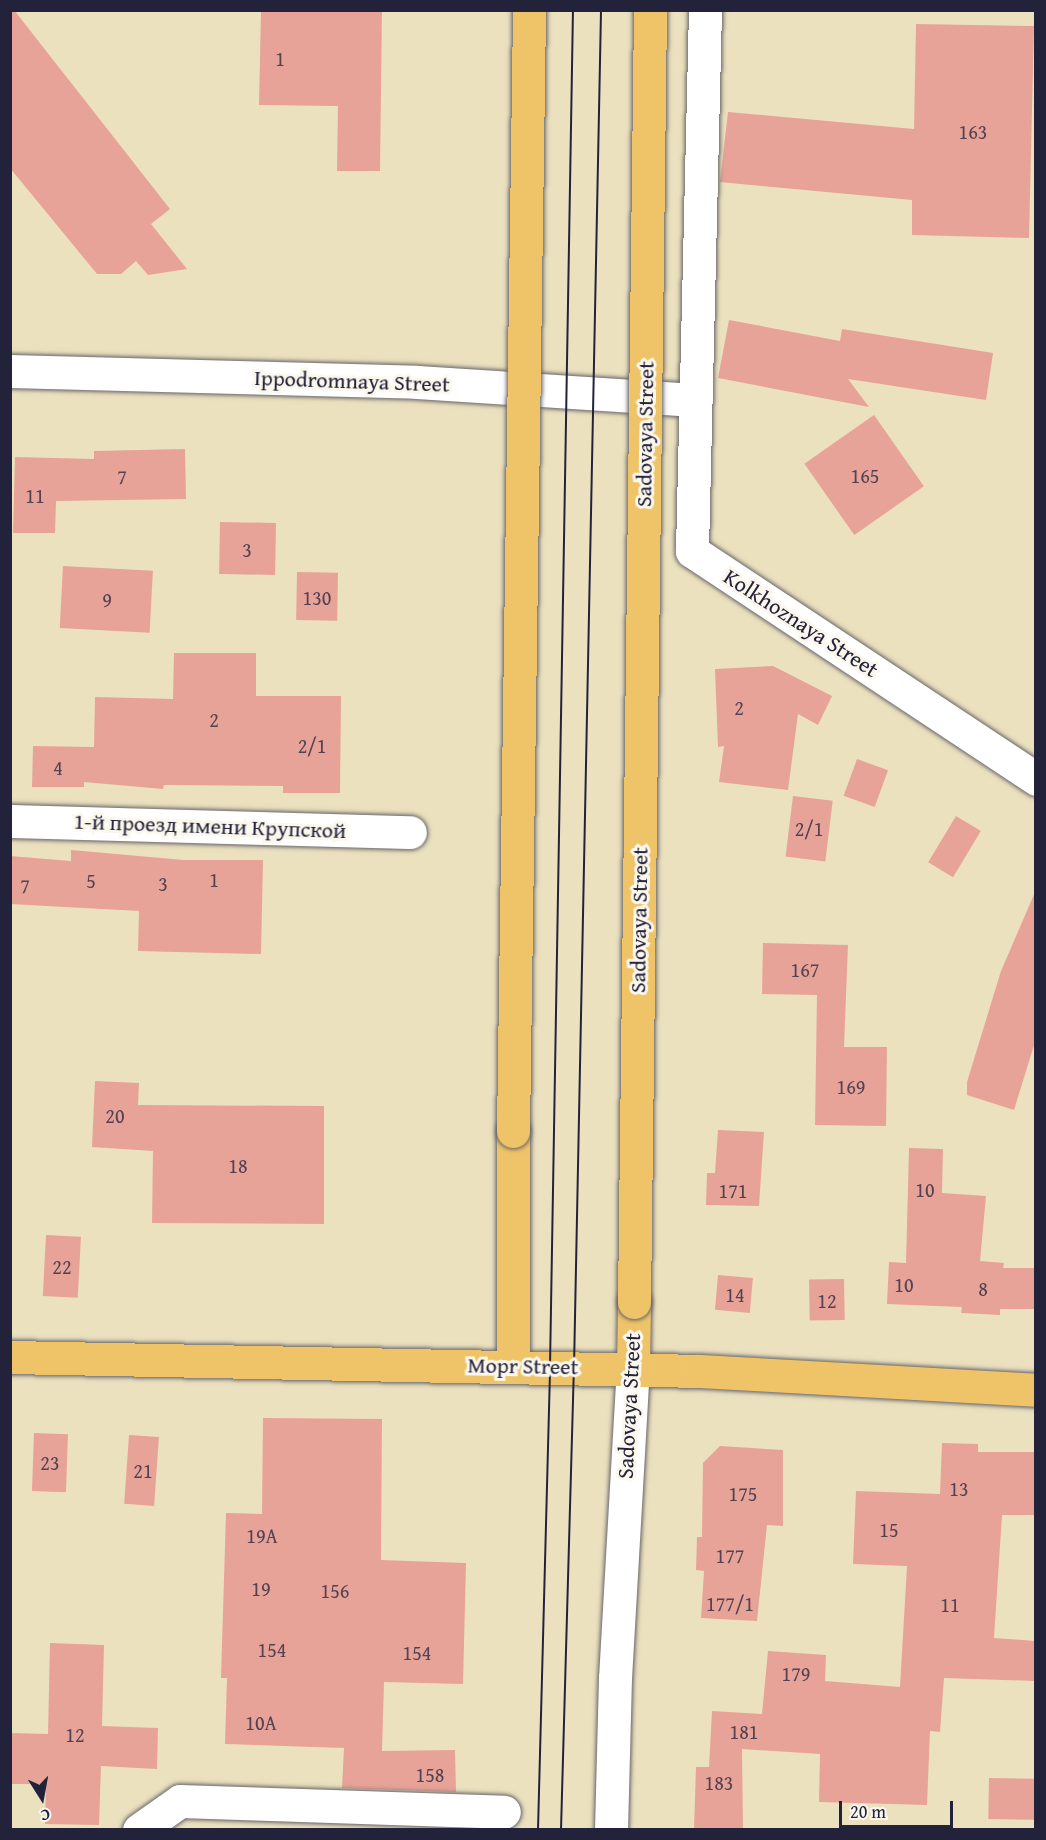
<!DOCTYPE html>
<html>
<head>
<meta charset="utf-8">
<style>
	body { margin:0 }
	#map { position:relative; width:1046px; height:1840px; overflow:hidden; background:#ebe1bf; font-family:"Gentium Book Plus",serif }
	div>[style] { position:absolute }
	.building>* { inset:0; background:#e8a398; transform-origin:0 0 }
	.roads { filter:drop-shadow(0 0 2px #686569) drop-shadow(0 0 2px #686569) }
	.minor>* { height:33px; margin:-16.5px; padding:0 16.5px; transform-origin:16.5px; border-radius:16.5px; background:#fff }
	.major>* { height:33px; margin:-16.5px; padding:0 16.5px; transform-origin:16.5px; border-radius:16.5px; background:#efc469 }
	.tram>* { height:1.5px; margin:-0.75px; padding:0 0.75px; transform-origin:0.75px; border-radius:0.75px; background:#22223b }
	.bridges { filter:drop-shadow(0 0 2px #686569) drop-shadow(0 0 2px #686569) }
	.major-bridge>* { height:33px; margin:-16.5px; padding:0 16.5px; transform-origin:16.5px; border-radius:16.5px; background:#efc469 }
	span { translate:-50% -50%; white-space:nowrap; text-align:center; line-height:1.15; -webkit-text-stroke:6px #fbf7ec; paint-order:stroke }
	.number-label { font-size:20px; color:#544252 }
	.number-label span { -webkit-text-stroke-width:0 }
	.street-label { font-size:22px; color:#22223b }
	.frame { position:absolute; inset:0; border:12px solid #22223b; pointer-events:none }
	.north { position:absolute; left:12px; top:1768px; width:60px; height:60px; -webkit-text-stroke:4px #fbf7ec; paint-order:stroke; rotate:169deg; font-size:16px; font-weight:700; line-height:24px; text-align:center; color:#22223b }
	.north::after { content:''; display:block; margin:auto; width:21px; height:27px; background:#22223b; clip-path:polygon(50% 0,100% 100%,50% 72%,0 100%) }
	.scale { position:absolute; left:839px; top:1801px; width:114px; height:27px; box-sizing:border-box; border:3px solid #22223b; border-top:0; padding-left:8px; font-size:18px; line-height:21px; white-space:nowrap; color:#22223b; -webkit-text-stroke:4px #fbf7ec; paint-order:stroke }
</style>
</head>
<body>
<div id="map">
	<div class="building">
		<div style="clip-path:polygon(10px 10px,14px 10px,170px 209px,151px 224px,187px 269px,148px 275px,136px 261px,121px 274px,97px 274px,10px 168px)"></div>
		<div style="clip-path:polygon(261px 10px,382px 10px,380px 171px,337px 171px,338px 106px,259px 105px)"></div>
		<div style="clip-path:polygon(916px 24px,1034px 26px,1029px 238px,912px 235px,912px 200px,720px 182px,728px 112px,914px 129px)"></div>
		<div style="clip-path:polygon(729px 320px,840px 341px,842px 329px,993px 353px,986px 400px,848px 379px,869px 407px,718px 378px)"></div>
		<div style="left:874px;top:415px;width:87px;height:85px;rotate:55deg"></div>
		<div style="clip-path:polygon(185px 449px,186px 499px,56px 501px,55px 533px,13px 533px,15px 457px,94px 459px,94px 451px)"></div>
		<div style="left:220px;top:522px;width:56px;height:52px;rotate:1deg"></div>
		<div style="left:63px;top:566px;width:90px;height:62px;rotate:3deg"></div>
		<div style="left:297px;top:572px;width:41px;height:48px;rotate:1deg"></div>
		<div style="clip-path:polygon(174px 653px,256px 653px,256px 696px,341px 696px,340px 793px,283px 793px,283px 786px,164px 785px,163px 789px,84px 782px,84px 787px,32px 787px,33px 746px,94px 747px,95px 697px,173px 699px)"></div>
		<div style="clip-path:polygon(773px 666px,832px 696px,818px 725px,798px 714px,788px 790px,719px 782px,724px 746px,718px 747px,715px 669px)"></div>
		<div style="left:857px;top:759px;width:33px;height:39px;rotate:20deg"></div>
		<div style="left:793px;top:796px;width:40px;height:61px;rotate:7deg"></div>
		<div style="left:956px;top:816px;width:29px;height:54px;rotate:31deg"></div>
		<div style="clip-path:polygon(71px 850px,184px 860px,263px 860px,261px 954px,138px 951px,139px 911px,10px 904px,10px 856px,71px 861px)"></div>
		<div style="clip-path:polygon(1035px 892px,1035px 1042px,1014px 1110px,967px 1095px,967px 1082px,1001px 971px)"></div>
		<div style="clip-path:polygon(763px 943px,848px 945px,844px 1047px,887px 1047px,886px 1126px,815px 1125px,817px 995px,762px 994px)"></div>
		<div style="clip-path:polygon(95px 1081px,139px 1083px,138px 1105px,324px 1106px,324px 1224px,152px 1223px,153px 1151px,92px 1147px)"></div>
		<div style="clip-path:polygon(718px 1130px,764px 1132px,759px 1206px,706px 1205px,707px 1173px,715px 1173px)"></div>
		<div style="clip-path:polygon(909px 1148px,943px 1149px,942px 1193px,986px 1196px,980px 1261px,1004px 1263px,1003px 1268px,1035px 1268px,1035px 1309px,1000px 1309px,1000px 1315px,961px 1313px,962px 1307px,887px 1304px,889px 1262px,906px 1263px)"></div>
		<div style="left:46px;top:1235px;width:35px;height:61px;rotate:3deg"></div>
		<div style="left:718px;top:1275px;width:35px;height:35px;rotate:5deg"></div>
		<div style="left:844px;top:1279px;width:41px;height:35px;rotate:89deg"></div>
		<div style="clip-path:polygon(263px 1418px,382px 1419px,381px 1560px,466px 1563px,463px 1684px,384px 1682px,382px 1751px,455px 1750px,456px 1792px,342px 1788px,344px 1748px,225px 1744px,227px 1678px,221px 1678px,226px 1513px,262px 1514px)"></div>
		<div style="left:34px;top:1433px;width:34px;height:58px;rotate:2deg"></div>
		<div style="left:129px;top:1435px;width:30px;height:69px;rotate:4deg"></div>
		<div style="clip-path:polygon(942px 1443px,978px 1444px,978px 1452px,1035px 1452px,1035px 1515px,1002px 1515px,994px 1638px,1035px 1641px,1035px 1681px,944px 1678px,940px 1732px,930px 1731px,927px 1805px,819px 1802px,820px 1754px,742px 1749px,743px 1830px,694px 1830px,696px 1767px,709px 1767px,712px 1711px,762px 1714px,768px 1651px,826px 1655px,825px 1681px,900px 1687px,907px 1566px,853px 1564px,856px 1491px,940px 1494px)"></div>
		<div style="clip-path:polygon(720px 1446px,783px 1450px,783px 1526px,767px 1525px,757px 1621px,701px 1618px,704px 1571px,696px 1570px,697px 1537px,702px 1537px,703px 1463px)"></div>
		<div style="clip-path:polygon(50px 1643px,104px 1645px,102px 1726px,158px 1728px,157px 1769px,101px 1766px,99px 1825px,45px 1824px,46px 1784px,10px 1784px,10px 1733px,48px 1734px)"></div>
		<div style="left:989px;top:1778px;width:46px;height:41px;rotate:1deg"></div>
	</div>
	<div class="roads">
		<div class="minor">
			<div style="left:705px;top:10px;width:541px;rotate:91.38deg"></div>
			<div style="left:692px;top:551px;width:413px;rotate:33.5deg"></div>
			<div style="left:10px;top:371px;width:407px;rotate:1.5deg"></div>
			<div style="left:417px;top:382px;width:278px;rotate:3.7deg"></div>
			<div style="left:10px;top:821px;width:400px;rotate:1.6deg"></div>
			<div style="left:139px;top:1830px;width:50px;rotate:-35.3deg"></div>
			<div style="left:180px;top:1801px;width:324px;rotate:1.9deg"></div>
			<div style="left:611px;top:1830px;width:152px;rotate:-88.5deg"></div>
			<div style="left:615px;top:1678px;width:310px;rotate:-86.7deg"></div>
		</div>
		<div class="major">
			<div style="left:513px;top:1131px;width:236px;rotate:90deg"></div>
			<div style="left:10px;top:1357px;width:689px;rotate:1.16deg"></div>
			<div style="left:699px;top:1371px;width:338px;rotate:3.2deg"></div>
			<div style="left:633px;top:1369px;width:67px;rotate:-89.1deg"></div>
		</div>
	</div>
	<div class="tram">
		<div style="left:538px;top:1830px;width:463px;rotate:-88.5deg"></div>
		<div style="left:550px;top:1367px;width:1357px;rotate:-89.03deg"></div>
		<div style="left:561px;top:1830px;width:462px;rotate:-88.4deg"></div>
		<div style="left:574px;top:1368px;width:1358px;rotate:-88.86deg"></div>
	</div>
	<div class="bridges">
		<div class="major-bridge">
			<div style="left:513px;top:1131px;width:1121px;rotate:-89.18deg"></div>
			<div style="left:634px;top:1302px;width:1292px;rotate:-89.29deg"></div>
		</div>
	</div>
	<div class="number-label">
		<span style="left:280px;top:58px">1</span>
		<span style="left:973px;top:131px">163</span>
		<span style="left:865px;top:475px">165</span>
		<span style="left:122px;top:476px">7</span>
		<span style="left:35px;top:495px">11</span>
		<span style="left:247px;top:549px">3</span>
		<span style="left:317px;top:597px">130</span>
		<span style="left:107px;top:599px">9</span>
		<span style="left:739px;top:707px">2</span>
		<span style="left:214px;top:719px">2</span>
		<span style="left:312px;top:745px">2/1</span>
		<span style="left:58px;top:767px">4</span>
		<span style="left:809px;top:828px">2/1</span>
		<span style="left:214px;top:879px">1</span>
		<span style="left:91px;top:880px">5</span>
		<span style="left:163px;top:883px">3</span>
		<span style="left:25px;top:885px">7</span>
		<span style="left:805px;top:969px">167</span>
		<span style="left:851px;top:1086px">169</span>
		<span style="left:115px;top:1115px">20</span>
		<span style="left:238px;top:1165px">18</span>
		<span style="left:925px;top:1189px">10</span>
		<span style="left:733px;top:1190px">171</span>
		<span style="left:62px;top:1266px">22</span>
		<span style="left:904px;top:1284px">10</span>
		<span style="left:983px;top:1288px">8</span>
		<span style="left:735px;top:1294px">14</span>
		<span style="left:827px;top:1300px">12</span>
		<span style="left:50px;top:1462px">23</span>
		<span style="left:143px;top:1470px">21</span>
		<span style="left:959px;top:1488px">13</span>
		<span style="left:743px;top:1493px">175</span>
		<span style="left:889px;top:1529px">15</span>
		<span style="left:262px;top:1535px">19А</span>
		<span style="left:730px;top:1555px">177</span>
		<span style="left:261px;top:1588px">19</span>
		<span style="left:335px;top:1590px">156</span>
		<span style="left:730px;top:1603px">177/1</span>
		<span style="left:950px;top:1604px">11</span>
		<span style="left:272px;top:1649px">154</span>
		<span style="left:417px;top:1652px">154</span>
		<span style="left:796px;top:1673px">179</span>
		<span style="left:261px;top:1722px">10А</span>
		<span style="left:744px;top:1731px">181</span>
		<span style="left:75px;top:1734px">12</span>
		<span style="left:430px;top:1774px">158</span>
		<span style="left:719px;top:1782px">183</span>
	</div>
	<div class="street-label">
		<span style="left:352px;top:381px;rotate:2deg">Ippodromnaya Street</span>
		<span style="left:645px;top:434px;rotate:-89deg">Sadovaya Street</span>
		<span style="left:801px;top:623px;rotate:33deg">Kolkhoznaya Street</span>
		<span style="left:210px;top:826px;rotate:2deg">1-й проезд имени Крупской</span>
		<span style="left:639px;top:920px;rotate:-89deg">Sadovaya Street</span>
		<span style="left:523px;top:1366px;rotate:1deg">Mopr Street</span>
		<span style="left:629px;top:1406px;rotate:-87deg">Sadovaya Street</span>
	</div>
	<div class="frame"></div>
	<div class="north">С</div>
	<div class="scale">20 m</div>
</div>
</body>
</html>
